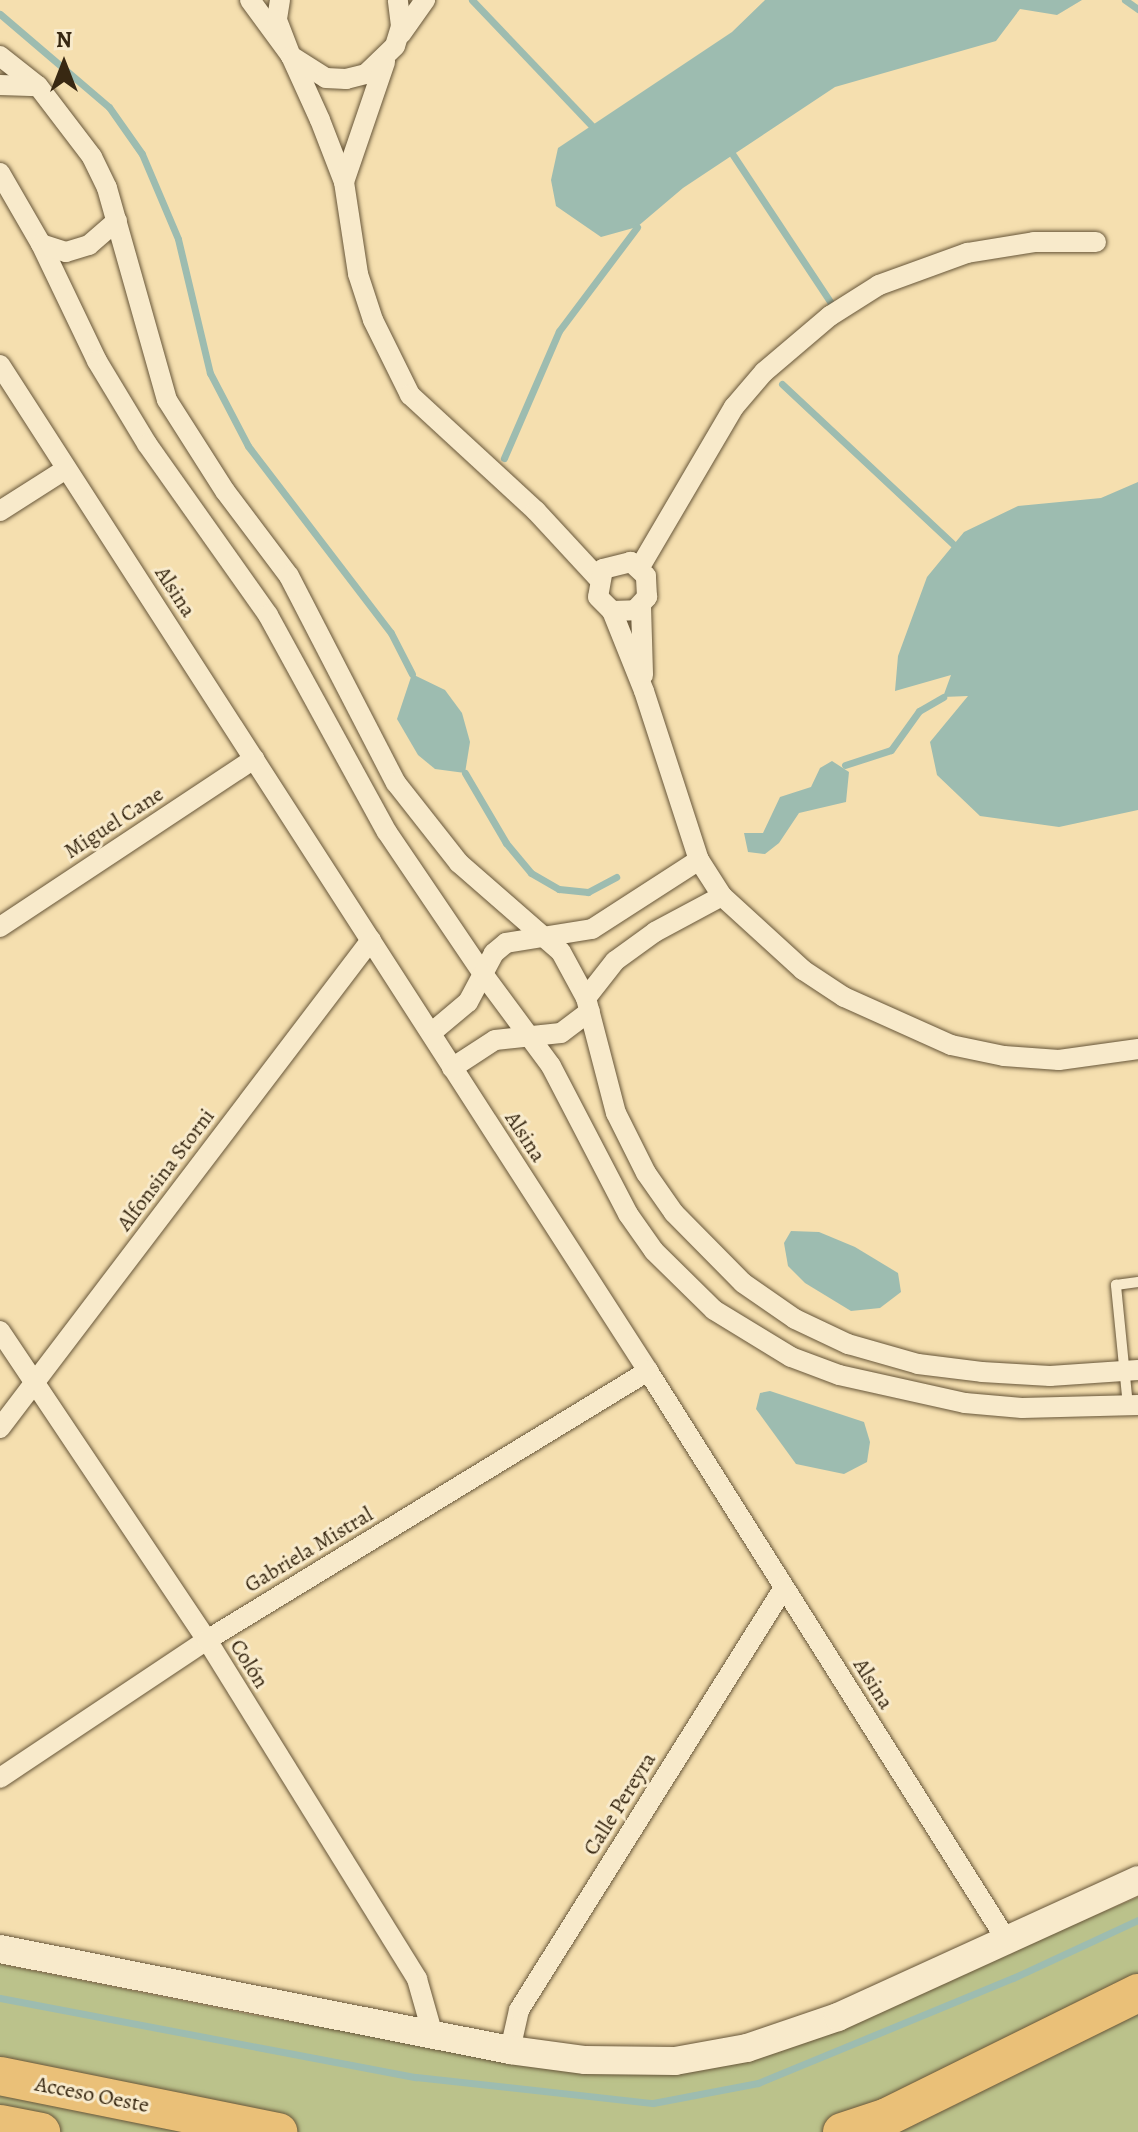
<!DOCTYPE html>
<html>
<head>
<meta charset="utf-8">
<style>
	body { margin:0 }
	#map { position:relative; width:1138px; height:2132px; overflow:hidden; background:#f5dfaf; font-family:Alegreya,serif }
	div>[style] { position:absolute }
	.green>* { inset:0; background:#bbc28b }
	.water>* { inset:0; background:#9dbcb0 }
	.stream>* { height:7px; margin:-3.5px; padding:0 3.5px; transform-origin:3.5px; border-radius:3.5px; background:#9dbcb0 }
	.roads { filter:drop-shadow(0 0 2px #675639) drop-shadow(0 0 2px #675639) }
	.lane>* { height:10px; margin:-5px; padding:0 5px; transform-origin:5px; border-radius:5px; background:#f8eacb }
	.street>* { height:20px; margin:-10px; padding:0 10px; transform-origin:10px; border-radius:10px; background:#f8eacb }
	.secondary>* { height:28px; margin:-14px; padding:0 14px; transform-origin:14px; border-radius:14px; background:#f8eacb }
	.highway>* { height:38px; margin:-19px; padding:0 19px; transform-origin:19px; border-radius:19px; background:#eac078 }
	span { translate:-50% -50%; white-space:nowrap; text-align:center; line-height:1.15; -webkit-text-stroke:6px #f8eacb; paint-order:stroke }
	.street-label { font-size:22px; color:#382812 }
	.north { position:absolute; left:24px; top:24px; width:80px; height:80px; -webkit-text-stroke:6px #f8eacb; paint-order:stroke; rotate:0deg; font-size:22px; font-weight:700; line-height:32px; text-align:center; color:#382812 }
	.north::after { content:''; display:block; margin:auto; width:28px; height:36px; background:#382812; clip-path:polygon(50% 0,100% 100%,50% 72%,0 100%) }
</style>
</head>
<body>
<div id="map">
	<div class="green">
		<div style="clip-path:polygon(1138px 1897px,1138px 2132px,0 2132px,0 1964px,259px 2016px,560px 2068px,790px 2045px)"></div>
	</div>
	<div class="water">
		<div style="clip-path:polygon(765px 0,1082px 0,1057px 15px,1020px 9px,996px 41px,835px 87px,683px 188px,637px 227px,601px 237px,556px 206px,551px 180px,558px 148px,732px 32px)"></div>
		<div style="clip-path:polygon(1138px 482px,1138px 810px,1059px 827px,980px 816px,937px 775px,930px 742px,968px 696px,943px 697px,951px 675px,895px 691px,898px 656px,927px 577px,964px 532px,1018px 506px,1101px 498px)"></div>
		<div style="clip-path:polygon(412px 674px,445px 690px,462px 713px,470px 742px,465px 773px,435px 769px,418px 755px,397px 719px)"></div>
		<div style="clip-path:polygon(832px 761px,849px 772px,846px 802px,799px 813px,779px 843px,765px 854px,748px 852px,744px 833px,763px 833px,780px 797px,811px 787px,820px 768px)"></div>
		<div style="clip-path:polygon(791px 1231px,819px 1232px,855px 1247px,898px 1273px,901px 1292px,880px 1308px,851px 1311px,805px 1283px,788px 1266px,784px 1243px)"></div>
		<div style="clip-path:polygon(770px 1391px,864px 1422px,870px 1442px,867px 1462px,844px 1474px,796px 1464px,756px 1409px,760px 1393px)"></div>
	</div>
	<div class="stream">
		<div style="left:472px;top:0;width:173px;rotate:46.4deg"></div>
		<div style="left:1125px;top:0;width:16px;rotate:35deg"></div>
		<div style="left:0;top:14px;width:143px;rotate:40.5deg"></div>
		<div style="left:109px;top:107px;width:57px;rotate:54.9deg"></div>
		<div style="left:142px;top:154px;width:92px;rotate:67deg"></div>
		<div style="left:178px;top:239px;width:138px;rotate:76.6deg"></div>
		<div style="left:210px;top:373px;width:82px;rotate:62.5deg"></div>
		<div style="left:248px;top:446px;width:235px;rotate:52.6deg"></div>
		<div style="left:391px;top:633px;width:46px;rotate:62.9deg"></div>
		<div style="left:733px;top:155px;width:178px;rotate:56.5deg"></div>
		<div style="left:782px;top:384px;width:236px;rotate:43.1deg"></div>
		<div style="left:504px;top:458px;width:138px;rotate:-66.6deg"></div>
		<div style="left:559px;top:331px;width:130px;rotate:-53.1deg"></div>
		<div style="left:845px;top:765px;width:48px;rotate:-18.1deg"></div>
		<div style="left:891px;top:750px;width:48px;rotate:-54.3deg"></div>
		<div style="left:919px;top:711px;width:28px;rotate:-30deg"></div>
		<div style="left:465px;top:773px;width:81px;rotate:59.6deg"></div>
		<div style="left:506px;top:843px;width:39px;rotate:50deg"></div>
		<div style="left:531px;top:873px;width:32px;rotate:30deg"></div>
		<div style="left:559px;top:889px;width:29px;rotate:6deg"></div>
		<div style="left:588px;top:892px;width:32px;rotate:-28deg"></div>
		<div style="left:0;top:1998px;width:423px;rotate:10.8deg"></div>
		<div style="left:416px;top:2077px;width:238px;rotate:6.3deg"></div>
		<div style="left:653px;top:2103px;width:107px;rotate:-10.8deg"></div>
		<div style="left:758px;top:2083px;width:276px;rotate:-22.4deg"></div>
		<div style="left:1013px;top:1978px;width:138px;rotate:-24.9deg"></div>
	</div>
	<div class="roads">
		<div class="lane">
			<div style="left:1128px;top:1406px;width:122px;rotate:-95.7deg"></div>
			<div style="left:1116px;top:1285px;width:22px;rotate:-8deg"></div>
		</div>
		<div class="street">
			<div style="left:250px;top:0;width:69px;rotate:53.8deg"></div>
			<div style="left:291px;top:56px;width:70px;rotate:65.6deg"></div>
			<div style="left:320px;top:120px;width:66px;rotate:68.8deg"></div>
			<div style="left:344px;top:182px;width:93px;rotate:81.3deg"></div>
			<div style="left:358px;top:274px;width:48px;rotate:71.9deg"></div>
			<div style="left:373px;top:320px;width:84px;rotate:63.7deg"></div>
			<div style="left:410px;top:395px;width:171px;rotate:42.6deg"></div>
			<div style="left:536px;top:511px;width:91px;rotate:47.2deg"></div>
			<div style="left:280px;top:0;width:20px;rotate:99deg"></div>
			<div style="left:277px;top:20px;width:39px;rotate:69deg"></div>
			<div style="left:291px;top:56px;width:41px;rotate:32.2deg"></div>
			<div style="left:326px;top:78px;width:20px;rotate:3deg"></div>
			<div style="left:346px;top:79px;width:21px;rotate:-14deg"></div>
			<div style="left:366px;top:74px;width:40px;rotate:-44deg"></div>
			<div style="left:395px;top:46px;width:21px;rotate:-73deg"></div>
			<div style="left:401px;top:26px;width:26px;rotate:-97deg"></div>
			<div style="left:401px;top:34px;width:42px;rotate:-54.8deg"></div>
			<div style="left:0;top:56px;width:48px;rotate:38.3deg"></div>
			<div style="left:38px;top:86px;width:89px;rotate:52.7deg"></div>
			<div style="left:92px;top:157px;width:34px;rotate:64deg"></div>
			<div style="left:107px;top:188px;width:220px;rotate:74.2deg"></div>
			<div style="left:167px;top:400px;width:108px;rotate:57.5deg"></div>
			<div style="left:225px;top:491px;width:106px;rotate:53deg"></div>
			<div style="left:289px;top:576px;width:233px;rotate:62.7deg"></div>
			<div style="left:396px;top:783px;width:102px;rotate:51.8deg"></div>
			<div style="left:459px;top:863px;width:135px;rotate:41.1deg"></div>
			<div style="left:561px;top:952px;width:52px;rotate:61.5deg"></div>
			<div style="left:0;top:85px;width:38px;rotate:2deg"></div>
			<div style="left:0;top:173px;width:82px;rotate:60deg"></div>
			<div style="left:41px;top:244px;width:130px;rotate:64.4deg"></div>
			<div style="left:97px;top:361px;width:97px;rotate:58.9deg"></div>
			<div style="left:147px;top:444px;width:209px;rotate:54.7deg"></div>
			<div style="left:268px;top:615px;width:247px;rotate:61.3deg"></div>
			<div style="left:387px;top:832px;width:171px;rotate:55.9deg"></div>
			<div style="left:483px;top:974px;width:32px;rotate:118deg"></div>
			<div style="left:468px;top:1002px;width:48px;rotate:140deg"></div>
			<div style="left:344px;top:182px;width:127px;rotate:-71.1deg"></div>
			<div style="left:41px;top:244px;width:26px;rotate:18deg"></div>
			<div style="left:66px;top:252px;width:24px;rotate:-17deg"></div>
			<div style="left:89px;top:245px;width:37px;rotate:-41deg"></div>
			<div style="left:0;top:365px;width:1197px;rotate:57.21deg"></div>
			<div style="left:648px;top:1371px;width:671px;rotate:57.78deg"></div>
			<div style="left:0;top:511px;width:78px;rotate:-32.5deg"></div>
			<div style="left:640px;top:567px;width:186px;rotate:-59.6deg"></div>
			<div style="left:734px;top:407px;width:46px;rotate:-49.4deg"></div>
			<div style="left:764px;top:372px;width:87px;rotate:-40.3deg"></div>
			<div style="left:830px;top:316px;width:58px;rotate:-32.3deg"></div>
			<div style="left:879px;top:285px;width:94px;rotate:-20deg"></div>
			<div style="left:967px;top:253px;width:68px;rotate:-9.3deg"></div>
			<div style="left:1034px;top:242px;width:62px"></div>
			<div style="left:641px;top:606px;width:69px;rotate:88.3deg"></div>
			<div style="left:612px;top:611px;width:23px;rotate:-2deg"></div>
			<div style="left:635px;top:610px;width:18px;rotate:-47deg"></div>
			<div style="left:647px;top:597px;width:21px;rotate:-93deg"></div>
			<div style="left:646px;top:576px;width:21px;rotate:-137deg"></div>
			<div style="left:631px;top:562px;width:29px;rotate:166deg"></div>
			<div style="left:603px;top:569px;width:28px;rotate:100deg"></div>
			<div style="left:598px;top:597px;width:20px;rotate:45deg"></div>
			<div style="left:612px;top:611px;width:86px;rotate:68.2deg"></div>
			<div style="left:644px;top:691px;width:178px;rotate:72deg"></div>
			<div style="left:699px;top:860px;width:43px;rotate:57.4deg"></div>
			<div style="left:722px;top:896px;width:110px;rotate:42.4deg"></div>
			<div style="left:803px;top:970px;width:49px;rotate:33.4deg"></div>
			<div style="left:844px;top:997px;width:117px;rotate:24.2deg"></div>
			<div style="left:951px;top:1045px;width:54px;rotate:11.7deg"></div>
			<div style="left:1004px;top:1056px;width:55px;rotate:4.2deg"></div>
			<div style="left:1059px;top:1060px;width:80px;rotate:-7.9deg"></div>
			<div style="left:699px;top:860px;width:127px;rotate:147.2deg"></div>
			<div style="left:592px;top:929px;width:87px;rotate:170.8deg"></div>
			<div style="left:506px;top:943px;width:16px;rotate:140deg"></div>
			<div style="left:494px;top:953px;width:24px;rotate:118deg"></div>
			<div style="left:483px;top:974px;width:114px;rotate:53.5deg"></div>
			<div style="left:551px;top:1066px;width:167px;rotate:62.5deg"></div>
			<div style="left:628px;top:1214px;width:45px;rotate:54.9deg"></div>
			<div style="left:654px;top:1251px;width:84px;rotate:44.5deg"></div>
			<div style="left:714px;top:1310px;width:90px;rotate:31.4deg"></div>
			<div style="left:791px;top:1357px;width:51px;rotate:20.6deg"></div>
			<div style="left:839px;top:1375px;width:129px;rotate:12.5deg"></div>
			<div style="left:965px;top:1403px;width:57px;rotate:5deg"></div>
			<div style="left:1022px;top:1408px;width:116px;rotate:-1.5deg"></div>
			<div style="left:722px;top:896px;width:76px;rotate:151.8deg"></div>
			<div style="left:655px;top:932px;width:49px;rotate:144.1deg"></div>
			<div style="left:615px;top:961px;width:47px;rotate:128.1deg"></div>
			<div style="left:586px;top:998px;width:119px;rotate:75.4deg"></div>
			<div style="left:616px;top:1113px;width:67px;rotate:63.4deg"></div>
			<div style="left:646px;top:1173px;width:49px;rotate:55deg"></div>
			<div style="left:674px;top:1213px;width:98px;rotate:45.4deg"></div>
			<div style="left:743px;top:1283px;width:63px;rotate:34.7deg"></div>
			<div style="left:795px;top:1319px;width:59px;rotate:25.3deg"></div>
			<div style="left:848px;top:1344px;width:73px;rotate:15.9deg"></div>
			<div style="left:918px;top:1364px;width:64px;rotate:7.1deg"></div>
			<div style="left:982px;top:1372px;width:68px;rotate:3.4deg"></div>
			<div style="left:1050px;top:1376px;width:88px;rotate:-3.9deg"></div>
			<div style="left:0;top:927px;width:305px;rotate:-33.5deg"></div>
			<div style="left:452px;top:1068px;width:51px;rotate:-33.1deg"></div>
			<div style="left:495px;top:1040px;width:66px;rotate:-6.1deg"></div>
			<div style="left:561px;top:1033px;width:36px;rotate:-37deg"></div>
			<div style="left:0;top:1331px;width:372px;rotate:56.2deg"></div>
			<div style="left:207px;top:1640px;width:399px;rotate:58.2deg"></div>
			<div style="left:417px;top:1979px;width:58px;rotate:74.1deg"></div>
			<div style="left:0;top:1428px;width:613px;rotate:-52.76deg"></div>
			<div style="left:0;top:1778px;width:249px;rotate:-33.7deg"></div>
			<div style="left:207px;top:1640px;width:517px;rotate:-31.38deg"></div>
			<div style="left:510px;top:2050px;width:41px;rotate:-77.3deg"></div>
			<div style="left:519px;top:2010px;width:498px;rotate:-57.9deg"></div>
		</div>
		<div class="secondary">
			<div style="left:0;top:1949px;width:520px;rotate:11.2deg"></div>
			<div style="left:510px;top:2050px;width:76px;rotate:7.6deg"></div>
			<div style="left:585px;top:2060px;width:90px;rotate:0.6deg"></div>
			<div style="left:675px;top:2061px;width:73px;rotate:-10.2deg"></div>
			<div style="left:747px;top:2048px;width:96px;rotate:-18.8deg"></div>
			<div style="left:838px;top:2017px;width:330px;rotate:-24.5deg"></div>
		</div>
		<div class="highway">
			<div style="left:0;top:2076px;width:284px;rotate:11.4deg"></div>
			<div style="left:0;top:2124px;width:42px;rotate:11deg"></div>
			<div style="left:842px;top:2132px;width:47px;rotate:-18.4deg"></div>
			<div style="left:887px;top:2117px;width:280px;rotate:-26.3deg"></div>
		</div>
	</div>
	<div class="street-label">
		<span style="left:175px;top:592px;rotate:57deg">Alsina</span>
		<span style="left:114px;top:823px;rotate:-33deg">Miguel Cane</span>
		<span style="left:525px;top:1137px;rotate:57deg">Alsina</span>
		<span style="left:166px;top:1170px;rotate:-53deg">Alfonsina Storni</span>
		<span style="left:309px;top:1550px;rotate:-31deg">Gabriela Mistral</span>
		<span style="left:249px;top:1664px;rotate:58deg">Colón</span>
		<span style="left:873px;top:1684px;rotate:58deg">Alsina</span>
		<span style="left:620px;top:1804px;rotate:-58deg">Calle Pereyra</span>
		<span style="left:92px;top:2095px;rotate:11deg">Acceso Oeste</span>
	</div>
	<div class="north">N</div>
</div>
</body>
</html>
